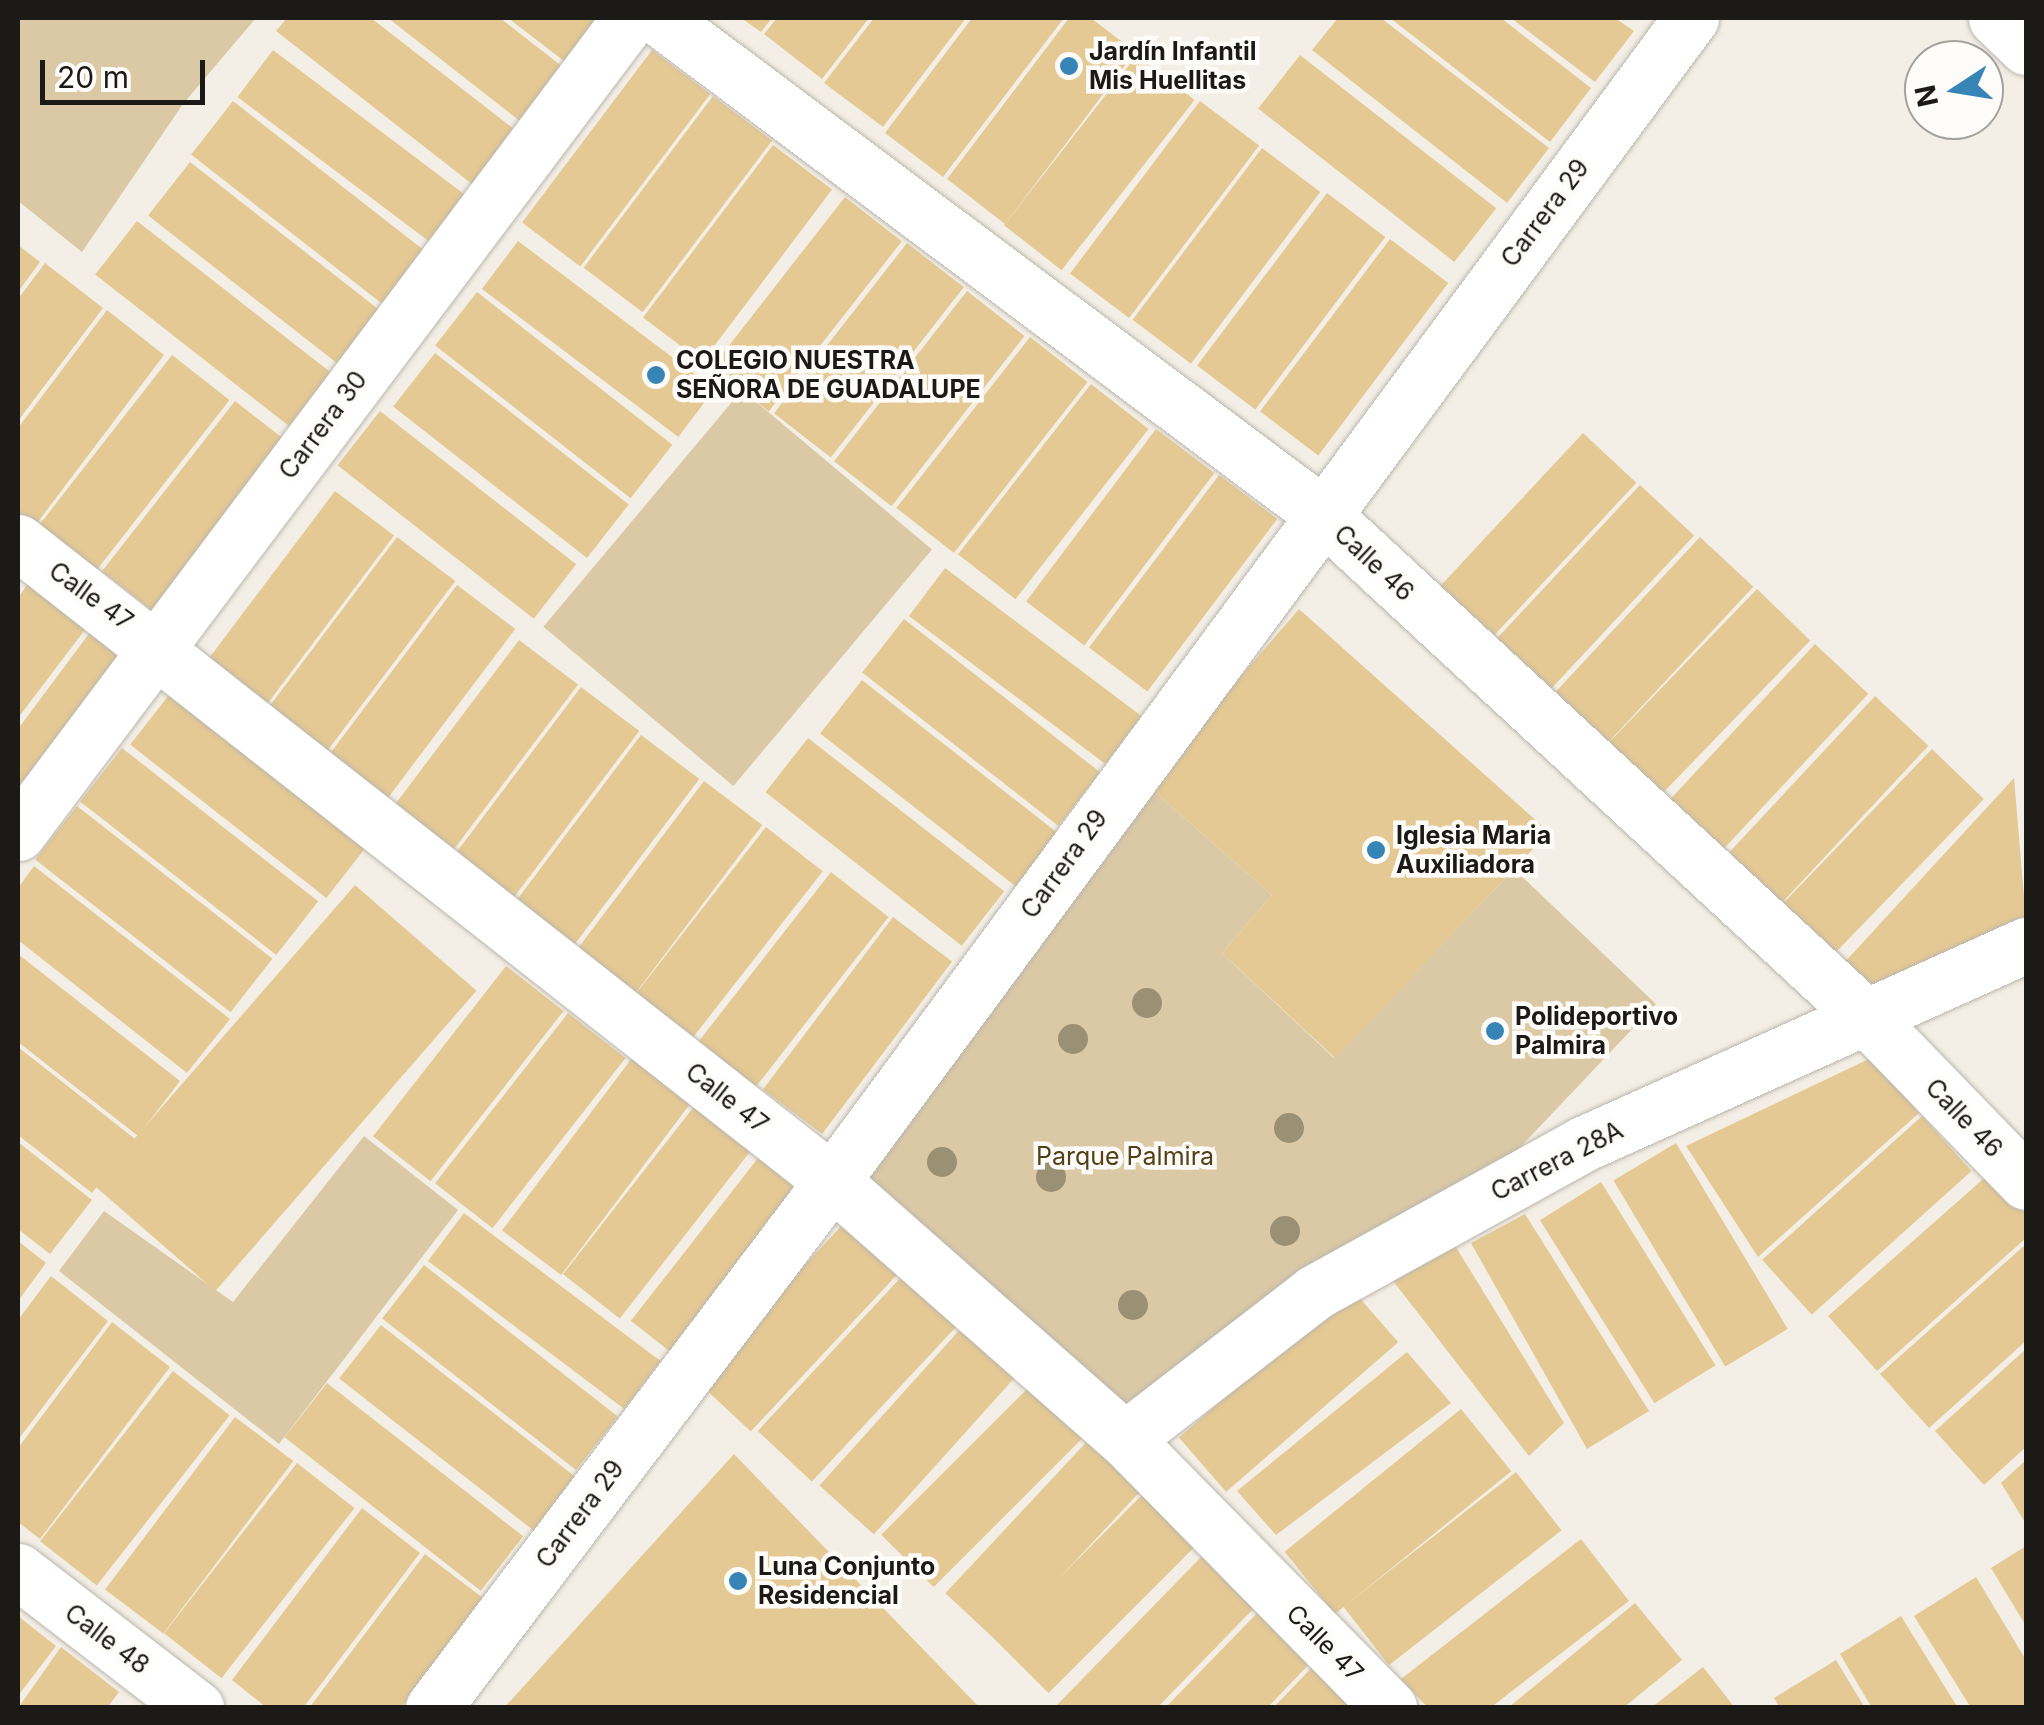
<!DOCTYPE html>
<html>
<head>
<meta charset="utf-8">
<style>
	body { margin:0 }
	#map { position:relative; width:2044px; height:1725px; overflow:hidden; background:#f4efe6; font-family:Inter,sans-serif }
	div>[style] { position:absolute }
	.green>* { inset:0; background:#dbc9a6; transform-origin:0 0 }
	.building>* { inset:0; background:#e5c994; transform-origin:0 0 }
	.roads { filter:drop-shadow(0 0 2px #bab6ad) drop-shadow(0 0 2px #bab6ad) }
	.minor>* { height:55px; margin:-27.5px; padding:0 27.5px; transform-origin:27.5px; border-radius:27.5px; background:#fff }
	.trees>* { width:30px; height:30px; margin:-15px; border-radius:50%; background:#9b8f74 }
	.dots>* { width:28px; height:28px; translate:-50% -50%; box-sizing:border-box; border:5px solid #fefcf9; border-radius:50% }
	span { translate:-50% -50%; white-space:nowrap; text-align:center; line-height:1.15; -webkit-text-stroke:9px #fefcf9; paint-order:stroke }
	.poi-label { font-size:25px; color:#1c1a17; font-weight:700 }
	.left { translate:0 -50%; text-align:left }
	.street-label { font-size:25px; color:#1c1a17 }
	.park-label { font-size:25px; color:#534016 }
	.frame { position:absolute; inset:0; border:20px solid #1c1a17; pointer-events:none }
	.north { position:absolute; left:1904px; top:40px; width:100px; height:100px; box-sizing:border-box; background:#fefcf9; border:2px solid #a4a29f; border-radius:50%; rotate:258deg; font-size:28px; font-weight:700; line-height:40px; text-align:center; color:#1c1a17 }
	.north::after { content:''; display:block; margin:auto; width:35px; height:45px; background:#3784b7; clip-path:polygon(50% 0,100% 100%,50% 72%,0 100%) }
	.scale { position:absolute; left:40px; top:60px; width:165px; height:45px; box-sizing:border-box; border:5px solid #1c1a17; border-top:0; padding-left:12px; font-size:30px; line-height:35px; white-space:nowrap; color:#1c1a17; -webkit-text-stroke:8px #fefcf9; paint-order:stroke }
</style>
</head>
<body>
<div id="map">
	<div class="green">
		<div style="clip-path:polygon(18px 18px,256px 18px,183px 104px,82px 252px,18px 201px)"></div>
		<div style="left:742px;top:390px;width:248px;height:309px;rotate:40deg"></div>
		<div style="clip-path:polygon(1147px 785px,1272px 895px,1222px 953px,1334px 1058px,1514px 869px,1656px 1004px,1476px 1194px,1125px 1439px,833px 1181px)"></div>
		<div style="clip-path:polygon(364px 1136px,458px 1210px,279px 1444px,59px 1271px,104px 1211px,233px 1302px)"></div>
	</div>
	<div class="building">
		<div style="clip-path:polygon(287px 18px,371px 18px,514px 129px,472px 184px,276px 31px)"></div>
		<div style="clip-path:polygon(388px 18px,500px 18px,568px 71px,525px 125px)"></div>
		<div style="clip-path:polygon(508px 18px,604px 18px,568px 64px)"></div>
		<div style="clip-path:polygon(741px 18px,772px 18px,761px 32px)"></div>
		<div style="clip-path:polygon(777px 18px,869px 18px,822px 79px,764px 34px)"></div>
		<div style="clip-path:polygon(874px 18px,966px 18px,883px 127px,824px 83px)"></div>
		<div style="clip-path:polygon(972px 18px,1064px 18px,943px 177px,885px 133px)"></div>
		<div style="clip-path:polygon(1069px 18px,1091px 18px,1135px 52px,1005px 224px,947px 179px)"></div>
		<div style="clip-path:polygon(1338px 18px,1381px 18px,1549px 148px,1507px 203px,1312px 50px)"></div>
		<div style="clip-path:polygon(1390px 18px,1501px 18px,1591px 88px,1550px 142px)"></div>
		<div style="clip-path:polygon(1511px 18px,1615px 18px,1634px 31px,1595px 82px)"></div>
		<div style="left:273px;top:50px;width:245px;height:59px;rotate:37deg"></div>
		<div style="left:652px;top:50px;width:73px;height:216px;rotate:37deg"></div>
		<div style="left:1137px;top:55px;width:73px;height:216px;rotate:38deg"></div>
		<div style="left:1300px;top:55px;width:249px;height:68px;rotate:38deg"></div>
		<div style="left:713px;top:96px;width:74px;height:215px;rotate:37deg"></div>
		<div style="left:233px;top:101px;width:248px;height:68px;rotate:38deg"></div>
		<div style="left:1200px;top:101px;width:74px;height:216px;rotate:37deg"></div>
		<div style="left:773px;top:145px;width:74px;height:216px;rotate:37deg"></div>
		<div style="left:1262px;top:148px;width:73px;height:215px;rotate:37deg"></div>
		<div style="left:190px;top:162px;width:248px;height:68px;rotate:38deg"></div>
		<div style="left:1327px;top:193px;width:73px;height:216px;rotate:37deg"></div>
		<div style="left:845px;top:197px;width:72px;height:216px;rotate:38deg"></div>
		<div style="left:137px;top:221px;width:246px;height:68px;rotate:38deg"></div>
		<div style="left:1390px;top:239px;width:73px;height:216px;rotate:37deg"></div>
		<div style="left:518px;top:241px;width:246px;height:60px;rotate:37deg"></div>
		<div style="left:907px;top:243px;width:72px;height:216px;rotate:38deg"></div>
		<div style="clip-path:polygon(18px 245px,40px 262px,18px 292px)"></div>
		<div style="clip-path:polygon(45px 263px,103px 308px,18px 421px,18px 299px)"></div>
		<div style="left:967px;top:291px;width:73px;height:216px;rotate:38deg"></div>
		<div style="left:477px;top:292px;width:248px;height:68px;rotate:38deg"></div>
		<div style="clip-path:polygon(107px 310px,164px 355px,34px 527px,18px 514px,18px 428px)"></div>
		<div style="left:1030px;top:337px;width:73px;height:217px;rotate:38deg"></div>
		<div style="left:435px;top:353px;width:246px;height:68px;rotate:38deg"></div>
		<div style="left:172px;top:355px;width:73px;height:216px;rotate:38deg"></div>
		<div style="left:1091px;top:384px;width:73px;height:216px;rotate:38deg"></div>
		<div style="left:235px;top:401px;width:73px;height:216px;rotate:38deg"></div>
		<div style="left:380px;top:411px;width:249px;height:69px;rotate:38deg"></div>
		<div style="left:1156px;top:429px;width:73px;height:216px;rotate:37deg"></div>
		<div style="left:1583px;top:433px;width:73px;height:215px;rotate:43deg"></div>
		<div style="left:1219px;top:475px;width:73px;height:216px;rotate:37deg"></div>
		<div style="left:1640px;top:485px;width:74px;height:215px;rotate:43deg"></div>
		<div style="left:335px;top:491px;width:74px;height:215px;rotate:37deg"></div>
		<div style="left:397px;top:537px;width:73px;height:216px;rotate:37deg"></div>
		<div style="left:1700px;top:537px;width:73px;height:215px;rotate:43deg"></div>
		<div style="left:945px;top:568px;width:246px;height:60px;rotate:37deg"></div>
		<div style="clip-path:polygon(29px 582px,87px 627px,18px 718px,18px 598px)"></div>
		<div style="left:457px;top:585px;width:73px;height:216px;rotate:37deg"></div>
		<div style="left:1757px;top:589px;width:74px;height:216px;rotate:44deg"></div>
		<div style="clip-path:polygon(1299px 609px,1549px 832px,1335px 1058px,1222px 953px,1272px 895px,1147px 785px)"></div>
		<div style="left:904px;top:619px;width:249px;height:68px;rotate:38deg"></div>
		<div style="clip-path:polygon(91px 631px,130px 662px,18px 810px,18px 729px)"></div>
		<div style="left:519px;top:640px;width:74px;height:216px;rotate:37deg"></div>
		<div style="left:1815px;top:644px;width:73px;height:215px;rotate:43deg"></div>
		<div style="left:862px;top:680px;width:248px;height:68px;rotate:38deg"></div>
		<div style="left:581px;top:687px;width:73px;height:216px;rotate:37deg"></div>
		<div style="left:172px;top:691px;width:249px;height:68px;rotate:38deg"></div>
		<div style="left:1875px;top:696px;width:73px;height:214px;rotate:43deg"></div>
		<div style="left:641px;top:735px;width:73px;height:216px;rotate:37deg"></div>
		<div style="left:808px;top:738px;width:249px;height:69px;rotate:38deg"></div>
		<div style="left:122px;top:748px;width:249px;height:68px;rotate:38deg"></div>
		<div style="left:1932px;top:749px;width:72px;height:216px;rotate:44deg"></div>
		<div style="clip-path:polygon(2014px 778px,2026px 921px,1874px 993px,1843px 964px)"></div>
		<div style="left:704px;top:781px;width:73px;height:216px;rotate:37deg"></div>
		<div style="left:77px;top:806px;width:248px;height:68px;rotate:38deg"></div>
		<div style="left:766px;top:827px;width:72px;height:216px;rotate:38deg"></div>
		<div style="clip-path:polygon(34px 866px,230px 1019px,187px 1073px,18px 940px,18px 888px)"></div>
		<div style="left:831px;top:872px;width:73px;height:216px;rotate:38deg"></div>
		<div style="left:355px;top:885px;width:161px;height:398px;rotate:41deg"></div>
		<div style="left:893px;top:917px;width:74px;height:216px;rotate:37deg"></div>
		<div style="clip-path:polygon(18px 954px,180px 1081px,138px 1136px,18px 1042px)"></div>
		<div style="left:506px;top:966px;width:73px;height:216px;rotate:38deg"></div>
		<div style="left:568px;top:1013px;width:73px;height:216px;rotate:38deg"></div>
		<div style="clip-path:polygon(18px 1047px,135px 1139px,92px 1193px,18px 1135px)"></div>
		<div style="left:632px;top:1058px;width:74px;height:216px;rotate:37deg"></div>
		<div style="clip-path:polygon(1871px 1058px,1919px 1113px,1758px 1257px,1686px 1146px)"></div>
		<div style="left:696px;top:1104px;width:72px;height:216px;rotate:38deg"></div>
		<div style="left:1922px;top:1116px;width:74px;height:215px;rotate:48deg"></div>
		<div style="clip-path:polygon(18px 1142px,92px 1200px,50px 1254px,18px 1229px)"></div>
		<div style="left:1676px;top:1143px;width:217px;height:73px;rotate:59deg"></div>
		<div style="left:762px;top:1153px;width:50px;height:213px;rotate:38deg"></div>
		<div style="clip-path:polygon(1990px 1173px,2026px 1214px,2026px 1238px,1877px 1371px,1828px 1316px)"></div>
		<div style="left:1601px;top:1182px;width:216px;height:72px;rotate:58deg"></div>
		<div style="left:464px;top:1213px;width:246px;height:60px;rotate:37deg"></div>
		<div style="clip-path:polygon(1525px 1214px,1649px 1411px,1587px 1449px,1471px 1243px)"></div>
		<div style="left:844px;top:1223px;width:74px;height:216px;rotate:43deg"></div>
		<div style="clip-path:polygon(1451px 1239px,1564px 1423px,1529px 1456px,1390px 1277px)"></div>
		<div style="clip-path:polygon(18px 1241px,46px 1263px,18px 1301px)"></div>
		<div style="clip-path:polygon(2026px 1244px,2026px 1341px,1929px 1428px,1880px 1374px)"></div>
		<div style="left:424px;top:1265px;width:246px;height:68px;rotate:38deg"></div>
		<div style="left:905px;top:1273px;width:74px;height:216px;rotate:43deg"></div>
		<div style="clip-path:polygon(51px 1276px,108px 1321px,18px 1440px,18px 1320px)"></div>
		<div style="left:1351px;top:1288px;width:72px;height:228px;rotate:49deg"></div>
		<div style="clip-path:polygon(112px 1322px,170px 1367px,40px 1539px,18px 1522px,18px 1448px)"></div>
		<div style="left:381px;top:1325px;width:249px;height:68px;rotate:38deg"></div>
		<div style="left:964px;top:1325px;width:73px;height:216px;rotate:42deg"></div>
		<div style="clip-path:polygon(2026px 1349px,2026px 1447px,1984px 1485px,1935px 1431px)"></div>
		<div style="clip-path:polygon(1407px 1352px,1451px 1403px,1276px 1535px,1237px 1491px)"></div>
		<div style="left:173px;top:1371px;width:72px;height:216px;rotate:38deg"></div>
		<div style="left:1034px;top:1382px;width:74px;height:216px;rotate:45deg"></div>
		<div style="left:327px;top:1383px;width:249px;height:69px;rotate:38deg"></div>
		<div style="left:1461px;top:1409px;width:80px;height:227px;rotate:51deg"></div>
		<div style="left:235px;top:1417px;width:73px;height:216px;rotate:37deg"></div>
		<div style="left:1092px;top:1436px;width:73px;height:215px;rotate:43deg"></div>
		<div style="clip-path:polygon(734px 1454px,980px 1708px,504px 1708px)"></div>
		<div style="clip-path:polygon(2026px 1460px,2026px 1524px,2001px 1483px)"></div>
		<div style="left:297px;top:1463px;width:73px;height:216px;rotate:38deg"></div>
		<div style="left:1516px;top:1472px;width:74px;height:219px;rotate:52deg"></div>
		<div style="left:1149px;top:1488px;width:74px;height:216px;rotate:45deg"></div>
		<div style="clip-path:polygon(362px 1508px,420px 1553px,303px 1708px,267px 1708px,232px 1680px)"></div>
		<div style="clip-path:polygon(1581px 1539px,1629px 1601px,1490px 1708px,1428px 1708px,1401px 1679px)"></div>
		<div style="clip-path:polygon(2026px 1546px,2026px 1626px,1991px 1568px)"></div>
		<div style="clip-path:polygon(1206px 1552px,1258px 1604px,1157px 1708px,1054px 1708px)"></div>
		<div style="clip-path:polygon(425px 1554px,483px 1598px,401px 1708px,309px 1708px)"></div>
		<div style="clip-path:polygon(1976px 1577px,2026px 1660px,2026px 1708px,1971px 1708px,1914px 1616px)"></div>
		<div style="clip-path:polygon(1635px 1603px,1682px 1660px,1623px 1708px,1508px 1708px)"></div>
		<div style="clip-path:polygon(1265px 1605px,1316px 1657px,1267px 1708px,1165px 1708px)"></div>
		<div style="clip-path:polygon(18px 1616px,56px 1646px,18px 1696px)"></div>
		<div style="clip-path:polygon(1901px 1616px,1958px 1708px,1872px 1708px,1840px 1654px)"></div>
		<div style="clip-path:polygon(61px 1647px,119px 1692px,107px 1708px,18px 1708px)"></div>
		<div style="clip-path:polygon(1321px 1658px,1372px 1708px,1273px 1708px)"></div>
		<div style="clip-path:polygon(1836px 1660px,1865px 1708px,1780px 1708px,1774px 1698px)"></div>
		<div style="clip-path:polygon(1703px 1667px,1735px 1708px,1651px 1708px)"></div>
	</div>
	<div class="roads">
		<div class="minor">
			<div style="left:659px;top:18px;width:827px;rotate:36.79deg"></div>
			<div style="left:1321px;top:513px;width:741px;rotate:42.76deg"></div>
			<div style="left:1865px;top:1016px;width:231px;rotate:45.9deg"></div>
			<div style="left:1996px;top:18px;width:42px;rotate:44deg"></div>
			<div style="left:18px;top:542px;width:1035px;rotate:38.13deg"></div>
			<div style="left:832px;top:1181px;width:390px;rotate:41.4deg"></div>
			<div style="left:1125px;top:1439px;width:377px;rotate:45.5deg"></div>
			<div style="left:18px;top:833px;width:1019px;rotate:-53.1deg"></div>
			<div style="left:1125px;top:1439px;width:240px;rotate:-37.7deg"></div>
			<div style="left:1315px;top:1292px;width:306px;rotate:-28.9deg"></div>
			<div style="left:1583px;top:1144px;width:486px;rotate:-24.2deg"></div>
			<div style="left:18px;top:1571px;width:225px;rotate:37.6deg"></div>
			<div style="left:433px;top:1708px;width:661px;rotate:-52.87deg"></div>
			<div style="left:832px;top:1181px;width:1446px;rotate:-53.55deg"></div>
		</div>
	</div>
	<div class="trees">
		<div style="left:1147px;top:1003px"></div>
		<div style="left:1073px;top:1039px"></div>
		<div style="left:1289px;top:1128px"></div>
		<div style="left:942px;top:1162px"></div>
		<div style="left:1051px;top:1177px"></div>
		<div style="left:1285px;top:1231px"></div>
		<div style="left:1133px;top:1305px"></div>
	</div>
	<div class="dots">
		<div style="left:1069px;top:66px;background:#3784b7"></div>
		<div style="left:656px;top:375px;background:#3784b7"></div>
		<div style="left:1376px;top:850px;background:#3784b7"></div>
		<div style="left:1495px;top:1031px;background:#3784b7"></div>
		<div style="left:738px;top:1581px;background:#3784b7"></div>
	</div>
	<div class="poi-label">
		<span class="left" style="left:1089px;top:66px">Jardín Infantil<br>Mis Huellitas</span>
		<span class="left" style="left:676px;top:375px">COLEGIO NUESTRA<br>SEÑORA DE GUADALUPE</span>
		<span class="left" style="left:1396px;top:850px">Iglesia Maria<br>Auxiliadora</span>
		<span class="left" style="left:1515px;top:1031px">Polideportivo<br>Palmira</span>
		<span class="left" style="left:758px;top:1581px">Luna Conjunto<br>Residencial</span>
	</div>
	<div class="street-label">
		<span style="left:1545px;top:213px;rotate:-53deg">Carrera 29</span>
		<span style="left:323px;top:425px;rotate:-53deg">Carrera 30</span>
		<span style="left:1374px;top:563px;rotate:43deg">Calle 46</span>
		<span style="left:91px;top:596px;rotate:36deg">Calle 47</span>
		<span style="left:1064px;top:864px;rotate:-54deg">Carrera 29</span>
		<span style="left:727px;top:1098px;rotate:38deg">Calle 47</span>
		<span style="left:1964px;top:1118px;rotate:46deg">Calle 46</span>
		<span style="left:1557px;top:1161px;rotate:-27deg">Carrera 28A</span>
		<span style="left:580px;top:1514px;rotate:-53deg">Carrera 29</span>
		<span style="left:107px;top:1639px;rotate:37deg">Calle 48</span>
		<span style="left:1325px;top:1643px;rotate:45deg">Calle 47</span>
	</div>
	<div class="park-label">
		<span style="left:1125px;top:1156px">Parque Palmira</span>
	</div>
	<div class="frame"></div>
	<div class="north">N</div>
	<div class="scale">20 m</div>
</div>
</body>
</html>
